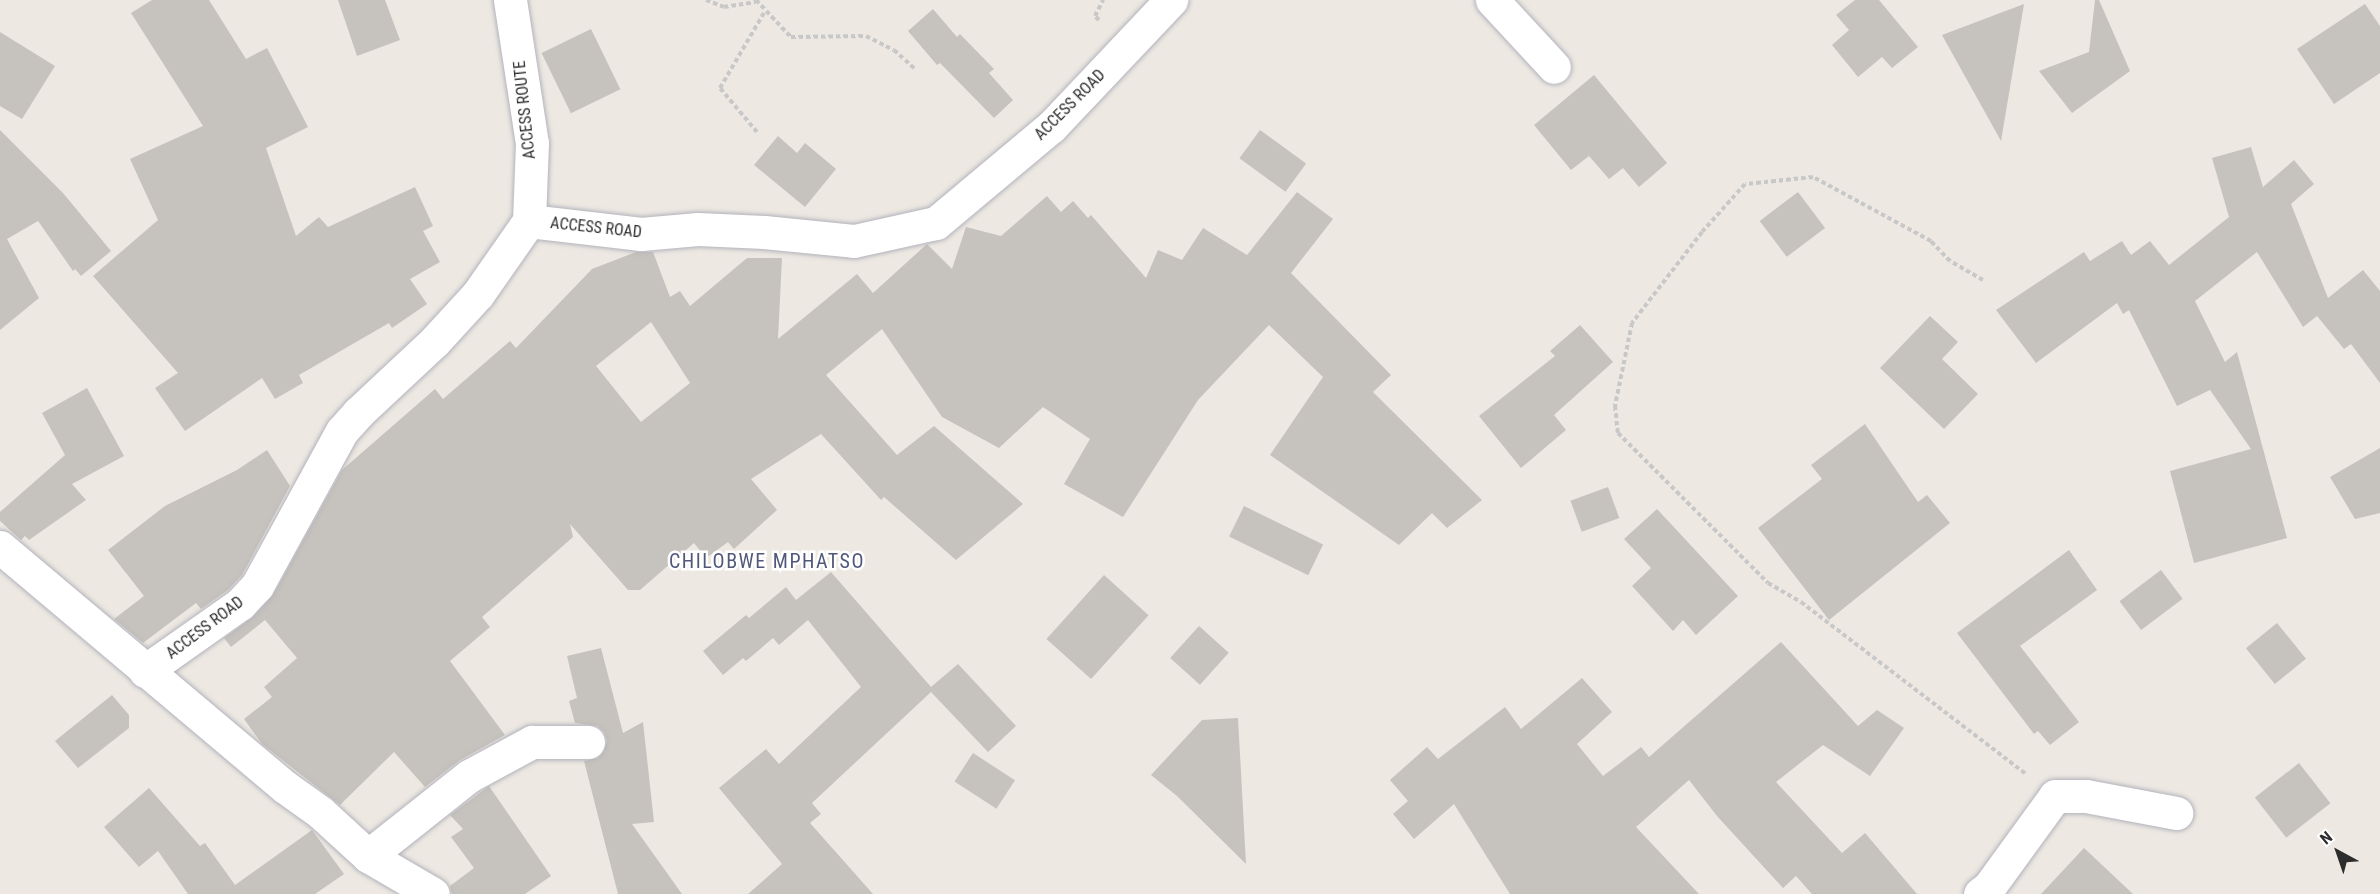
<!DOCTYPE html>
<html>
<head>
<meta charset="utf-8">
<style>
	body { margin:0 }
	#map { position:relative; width:2380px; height:894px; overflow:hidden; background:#ede8e2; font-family:"Roboto Condensed",sans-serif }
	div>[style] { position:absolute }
	.building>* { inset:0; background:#c6c2bd; transform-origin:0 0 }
	.path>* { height:4px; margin-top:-2px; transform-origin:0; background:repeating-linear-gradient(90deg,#c8c8c8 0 4.5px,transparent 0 7.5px) }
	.roads { filter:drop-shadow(0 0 2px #b2b3bc) drop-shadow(0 0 2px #b2b3bc) }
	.minor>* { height:33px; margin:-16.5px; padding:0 16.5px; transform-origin:16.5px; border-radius:16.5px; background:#fff }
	span { translate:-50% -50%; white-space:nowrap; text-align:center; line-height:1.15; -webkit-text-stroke:5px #fff; paint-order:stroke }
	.street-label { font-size:16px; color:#2d2d2d }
	.quarter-label { font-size:20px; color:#52587a; letter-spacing:1.5px }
	.north { position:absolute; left:2308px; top:822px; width:60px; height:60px; -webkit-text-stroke:4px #fff; paint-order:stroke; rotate:320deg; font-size:16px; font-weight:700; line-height:24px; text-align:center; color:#2d2d2d }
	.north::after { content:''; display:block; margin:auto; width:21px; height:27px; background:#2d2d2d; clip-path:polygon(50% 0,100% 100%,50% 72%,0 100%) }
</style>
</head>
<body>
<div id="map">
	<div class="building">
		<div style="clip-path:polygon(152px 0,209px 0,246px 59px,267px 48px,308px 127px,266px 148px,296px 236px,319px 217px,328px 227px,415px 187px,433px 226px,423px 231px,440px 262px,410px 279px,427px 304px,392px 328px,389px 323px,299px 375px,303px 383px,275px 399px,262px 378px,185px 431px,155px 388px,178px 373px,93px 276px,158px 220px,130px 159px,203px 126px,131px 13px)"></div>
		<div style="clip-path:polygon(338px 0,385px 0,400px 40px,357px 56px)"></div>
		<div style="clip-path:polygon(1855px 0,1879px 0,1918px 47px,1892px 68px,1882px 57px,1858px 77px,1832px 45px,1849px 30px,1836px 15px)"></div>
		<div style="clip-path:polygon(2095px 0,2099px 0,2130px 71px,2072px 113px,2039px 71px,2089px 52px)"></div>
		<div style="clip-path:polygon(2024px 4px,2001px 141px,1942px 35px)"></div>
		<div style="clip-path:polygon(2365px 4px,2380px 26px,2380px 73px,2334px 104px,2297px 49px)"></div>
		<div style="clip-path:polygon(933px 9px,957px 37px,960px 34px,994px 69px,989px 73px,1013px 100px,994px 118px,940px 63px,937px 65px,908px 31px)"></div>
		<div style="left:591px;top:29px;width:67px;height:55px;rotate:64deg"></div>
		<div style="clip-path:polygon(0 32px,55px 66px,22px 119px,0 106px)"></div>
		<div style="clip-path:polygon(1594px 75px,1667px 163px,1639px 187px,1623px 168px,1609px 179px,1589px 156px,1571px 170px,1534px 125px)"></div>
		<div style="clip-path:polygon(0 130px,63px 193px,111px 251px,81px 276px,75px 269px,73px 271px,38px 221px,7px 239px,39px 298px,0 330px)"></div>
		<div style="left:1260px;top:130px;width:57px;height:35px;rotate:36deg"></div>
		<div style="clip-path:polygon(778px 136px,797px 153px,805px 143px,836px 169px,805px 207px,754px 165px)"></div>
		<div style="clip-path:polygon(2251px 147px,2263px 187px,2294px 160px,2314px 184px,2291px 204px,2328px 298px,2363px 270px,2380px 291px,2380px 383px,2351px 344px,2344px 349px,2317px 316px,2303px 327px,2257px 252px,2195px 301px,2225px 362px,2237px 352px,2287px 538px,2194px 563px,2170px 471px,2251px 449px,2210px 390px,2177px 406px,2129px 310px,2123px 314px,2117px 303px,2036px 363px,1996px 310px,2084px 252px,2090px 261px,2122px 241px,2131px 255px,2150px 241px,2169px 265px,2229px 217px,2212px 158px)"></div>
		<div style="clip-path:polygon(evenodd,1297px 192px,1333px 219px,1291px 273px,1391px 375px,1373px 392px,1482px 500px,1447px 528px,1432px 513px,1399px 545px,1270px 455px,1323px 377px,1269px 325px,1198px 400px,1123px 517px,1064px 484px,1090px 439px,1043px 407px,999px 448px,942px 417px,882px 329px,826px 375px,897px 455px,934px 426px,1023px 504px,956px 560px,884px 497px,881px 500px,821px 434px,751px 479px,777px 510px,734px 549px,728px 542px,706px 558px,694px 543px,640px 590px,628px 590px,570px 524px,573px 537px,482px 617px,490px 627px,450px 661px,505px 735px,460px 760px,425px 787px,394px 752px,340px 805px,262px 744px,244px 719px,272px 697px,264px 687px,297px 658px,265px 620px,231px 647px,224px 638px,253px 617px,273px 595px,342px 470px,435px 389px,443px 399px,510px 341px,516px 348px,592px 269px,636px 252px,653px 252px,670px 297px,680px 291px,690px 306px,747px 258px,782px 258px,778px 339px,857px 274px,873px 293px,927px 244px,952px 269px,966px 227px,1001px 236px,1047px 196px,1061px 212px,1073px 201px,1088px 218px,1091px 215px,1146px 278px,1158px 250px,1182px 260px,1203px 228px,1247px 255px,1297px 192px,651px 322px,690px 383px,641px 422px,596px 366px,651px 322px)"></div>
		<div style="left:1798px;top:192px;width:45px;height:48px;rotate:53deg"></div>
		<div style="clip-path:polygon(1930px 316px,1958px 342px,1942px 359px,1978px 394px,1944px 429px,1880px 368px)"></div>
		<div style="clip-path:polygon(1580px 325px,1613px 362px,1554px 415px,1566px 430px,1521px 468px,1479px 416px,1555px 356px,1550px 351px)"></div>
		<div style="clip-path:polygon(87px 388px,124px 456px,72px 484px,86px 500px,29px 540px,25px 536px,21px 540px,0 521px,0 512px,65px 455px,42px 413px)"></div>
		<div style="clip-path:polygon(1865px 424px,1918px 502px,1927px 495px,1950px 523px,1829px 620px,1758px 528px,1822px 479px,1811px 465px)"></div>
		<div style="clip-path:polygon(2380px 448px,2380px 513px,2355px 519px,2330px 477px)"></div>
		<div style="clip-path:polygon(267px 450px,290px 486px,242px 575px,228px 590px,201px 609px,196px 603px,143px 643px,114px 619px,144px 596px,108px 550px,165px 506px,237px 470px)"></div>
		<div style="left:1608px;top:487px;width:33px;height:40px;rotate:70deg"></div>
		<div style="left:1244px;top:506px;width:88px;height:34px;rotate:26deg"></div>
		<div style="clip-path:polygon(1657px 509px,1738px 596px,1696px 635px,1683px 620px,1673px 631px,1632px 586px,1651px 568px,1624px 539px)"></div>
		<div style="clip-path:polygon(2069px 550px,2097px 590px,2020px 646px,2079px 722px,2050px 745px,2038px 731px,2034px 734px,1957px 633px)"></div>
		<div style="left:2161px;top:570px;width:36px;height:52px;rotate:53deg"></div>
		<div style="clip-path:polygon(831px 572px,931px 687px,958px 664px,1016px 726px,988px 752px,931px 692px,812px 803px,821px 814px,810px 823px,873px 894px,748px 894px,782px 864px,719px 788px,766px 749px,779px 764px,861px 687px,808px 620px,779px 645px,773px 638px,746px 661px,743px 658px,723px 675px,703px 651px,746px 615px,749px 618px,786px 587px,796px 600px)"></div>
		<div style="left:1104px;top:575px;width:60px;height:86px;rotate:42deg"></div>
		<div style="left:2277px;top:623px;width:46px;height:40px;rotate:51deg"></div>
		<div style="left:1199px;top:626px;width:40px;height:43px;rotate:42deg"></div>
		<div style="clip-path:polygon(1781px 642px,1858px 726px,1877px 710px,1904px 728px,1870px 776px,1823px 745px,1776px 782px,1842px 853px,1865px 833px,1917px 894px,1812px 894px,1796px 876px,1783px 888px,1717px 816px,1689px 780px,1636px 827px,1699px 894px,1510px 894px,1454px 804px,1414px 839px,1393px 814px,1408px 801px,1390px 780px,1427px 747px,1438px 759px,1505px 707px,1521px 729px,1582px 678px,1612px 712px,1577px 744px,1603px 776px,1641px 747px,1649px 757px)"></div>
		<div style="clip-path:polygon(601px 648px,623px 733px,643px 722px,654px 822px,632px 824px,682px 894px,618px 894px,584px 761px,598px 758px,604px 751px,607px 741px,604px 732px,597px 726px,575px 723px,569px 701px,577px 698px,567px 656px)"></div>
		<div style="clip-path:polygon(112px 695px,129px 715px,129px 728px,78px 768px,55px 741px)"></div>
		<div style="clip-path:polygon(1238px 718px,1246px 864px,1177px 796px,1151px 775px,1202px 720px)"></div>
		<div style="left:973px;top:753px;width:50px;height:34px;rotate:33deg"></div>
		<div style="left:2299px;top:763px;width:51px;height:56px;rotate:52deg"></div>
		<div style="clip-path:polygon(489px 786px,551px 876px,525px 894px,452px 894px,450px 886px,474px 868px,451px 837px,463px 829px,450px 815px)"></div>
		<div style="clip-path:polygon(149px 788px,200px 846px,205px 843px,235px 885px,312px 830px,344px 874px,315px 894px,188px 894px,158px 851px,139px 867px,104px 827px)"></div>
		<div style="clip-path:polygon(2084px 848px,2133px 894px,2041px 894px)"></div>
	</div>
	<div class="path">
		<div style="left:706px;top:0;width:19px;rotate:21deg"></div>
		<div style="left:724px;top:7px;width:32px;rotate:-9deg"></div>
		<div style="left:756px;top:0;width:51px;rotate:46.6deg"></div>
		<div style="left:791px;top:37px;width:75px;rotate:-0.8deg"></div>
		<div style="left:866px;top:36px;width:31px;rotate:27deg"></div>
		<div style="left:894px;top:50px;width:28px;rotate:42deg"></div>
		<div style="left:1099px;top:20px;width:6px;rotate:-135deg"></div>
		<div style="left:1095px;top:16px;width:18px;rotate:-63deg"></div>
		<div style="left:757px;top:132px;width:57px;rotate:-130.1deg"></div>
		<div style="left:720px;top:88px;width:89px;rotate:-59.7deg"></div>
		<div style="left:1983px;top:280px;width:38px;rotate:-150deg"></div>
		<div style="left:1950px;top:261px;width:28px;rotate:-134deg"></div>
		<div style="left:1931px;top:241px;width:134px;rotate:-151.5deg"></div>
		<div style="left:1813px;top:177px;width:68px;rotate:174.1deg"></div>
		<div style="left:1745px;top:184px;width:64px;rotate:131.9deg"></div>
		<div style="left:1702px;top:232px;width:115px;rotate:127.6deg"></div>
		<div style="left:1632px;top:323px;width:85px;rotate:101.6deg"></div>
		<div style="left:1615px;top:406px;width:27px;rotate:84deg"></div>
		<div style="left:1618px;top:433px;width:212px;rotate:45deg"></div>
		<div style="left:1768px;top:583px;width:38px;rotate:30deg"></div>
		<div style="left:1801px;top:602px;width:282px;rotate:37.4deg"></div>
	</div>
	<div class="roads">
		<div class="minor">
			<div style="left:510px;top:0;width:145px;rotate:81.3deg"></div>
			<div style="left:532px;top:143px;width:78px;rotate:92.2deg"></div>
			<div style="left:1492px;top:0;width:91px;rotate:47.2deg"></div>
			<div style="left:529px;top:221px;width:113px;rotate:6.6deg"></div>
			<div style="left:641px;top:234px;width:57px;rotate:-5deg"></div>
			<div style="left:698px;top:229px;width:66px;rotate:2.6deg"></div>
			<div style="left:764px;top:232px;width:90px;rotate:5.7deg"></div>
			<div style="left:854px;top:241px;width:84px;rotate:-12.4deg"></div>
			<div style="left:936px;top:223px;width:150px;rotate:-39.9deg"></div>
			<div style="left:1051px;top:127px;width:175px;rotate:-46.6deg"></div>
			<div style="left:0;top:547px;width:373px;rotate:40.1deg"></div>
			<div style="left:285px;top:787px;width:43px;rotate:35.5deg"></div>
			<div style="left:320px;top:812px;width:65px;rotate:42.5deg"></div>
			<div style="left:368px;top:856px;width:75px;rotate:30.3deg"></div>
			<div style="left:145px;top:671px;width:116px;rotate:-35.2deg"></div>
			<div style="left:240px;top:604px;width:25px;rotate:-47deg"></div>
			<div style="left:257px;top:586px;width:177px;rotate:-61.3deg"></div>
			<div style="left:342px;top:431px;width:24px;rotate:-48deg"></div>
			<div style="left:358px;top:413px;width:104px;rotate:-43.1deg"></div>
			<div style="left:434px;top:342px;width:65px;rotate:-47.5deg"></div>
			<div style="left:478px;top:294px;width:89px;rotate:-55.1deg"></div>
			<div style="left:368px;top:856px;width:129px;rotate:-38.4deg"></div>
			<div style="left:469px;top:776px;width:72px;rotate:-28.4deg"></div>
			<div style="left:532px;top:742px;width:56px"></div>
			<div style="left:1980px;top:894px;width:11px;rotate:-38deg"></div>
			<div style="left:1989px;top:887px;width:112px;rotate:-54deg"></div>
			<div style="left:2055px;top:796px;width:31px"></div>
			<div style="left:2086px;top:796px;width:92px;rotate:10.7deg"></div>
		</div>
	</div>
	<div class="street-label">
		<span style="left:1070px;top:105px;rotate:-45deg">ACCESS ROAD</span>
		<span style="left:525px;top:110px;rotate:-96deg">ACCESS ROUTE</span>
		<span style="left:596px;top:228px;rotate:6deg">ACCESS ROAD</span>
		<span style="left:205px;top:628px;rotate:-37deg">ACCESS ROAD</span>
	</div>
	<div class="quarter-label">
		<span style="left:767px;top:561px">CHILOBWE MPHATSO</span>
	</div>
	<div class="north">N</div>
</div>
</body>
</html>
